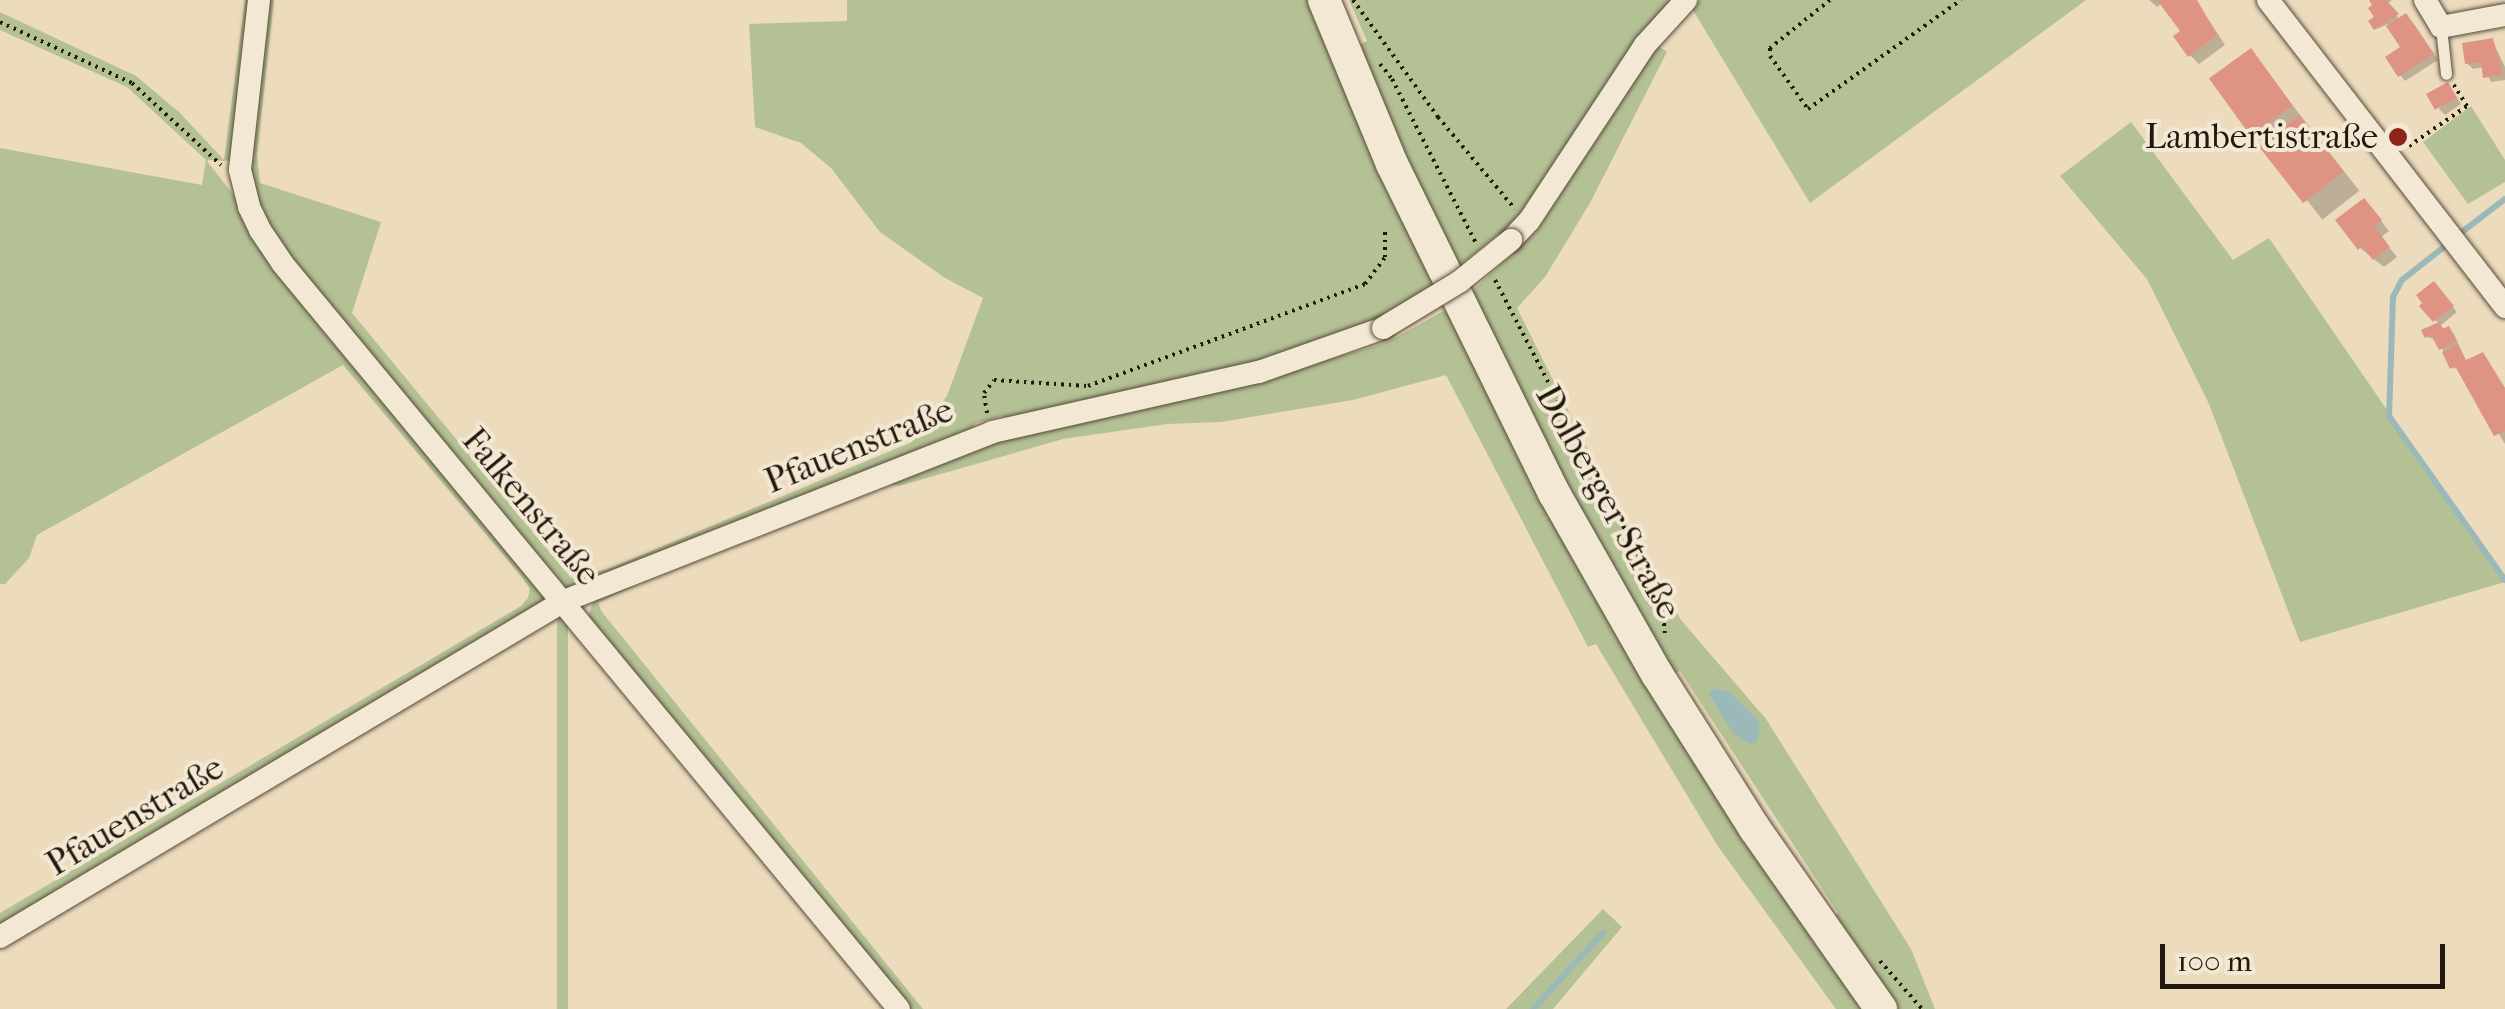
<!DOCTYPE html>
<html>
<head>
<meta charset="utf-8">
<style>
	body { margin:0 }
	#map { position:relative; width:2505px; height:1009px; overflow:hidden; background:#eddbbd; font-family:"IM FELL French Canon",serif }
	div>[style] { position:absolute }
	.green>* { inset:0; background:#b4c194; transform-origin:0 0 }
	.water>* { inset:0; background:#9bb9b9 }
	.shadow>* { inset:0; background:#0003; transform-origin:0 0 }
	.stream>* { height:6px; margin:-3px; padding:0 3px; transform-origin:3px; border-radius:3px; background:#9bb9b9 }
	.building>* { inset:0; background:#df9383; transform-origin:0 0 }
	.path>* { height:4px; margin-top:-2px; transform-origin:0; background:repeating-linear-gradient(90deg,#22190e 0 2.5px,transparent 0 7.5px) }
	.roads { filter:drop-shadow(0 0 2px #554a3a) drop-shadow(0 0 2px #554a3a) }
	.service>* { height:11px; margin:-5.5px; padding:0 5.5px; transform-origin:5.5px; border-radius:5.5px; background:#f3e8d4 }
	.minor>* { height:22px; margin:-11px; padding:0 11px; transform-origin:11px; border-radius:11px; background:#f3e8d4 }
	.secondary>* { height:32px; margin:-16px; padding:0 16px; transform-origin:16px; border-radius:16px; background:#f3e8d4 }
	.bridges { filter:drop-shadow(0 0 2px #554a3a) drop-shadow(0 0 2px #554a3a) }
	.minor-bridge>* { height:22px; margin:-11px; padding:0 11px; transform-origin:11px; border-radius:11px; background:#f3e8d4 }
	.dots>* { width:28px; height:28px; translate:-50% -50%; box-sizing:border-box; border:5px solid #f3e8d4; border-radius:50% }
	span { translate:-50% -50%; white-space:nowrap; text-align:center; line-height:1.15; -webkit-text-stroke:8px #f3e8d4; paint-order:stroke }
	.poi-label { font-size:35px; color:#22190e }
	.right { translate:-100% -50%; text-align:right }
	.street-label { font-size:35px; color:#22190e }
	.scale { position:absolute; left:2160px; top:944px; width:285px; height:45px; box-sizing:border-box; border:5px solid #22190e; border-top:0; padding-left:12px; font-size:30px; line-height:35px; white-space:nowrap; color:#22190e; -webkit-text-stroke:8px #f3e8d4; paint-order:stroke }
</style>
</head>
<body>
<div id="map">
	<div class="green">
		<div style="clip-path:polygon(245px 0,255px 0,230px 160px,224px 161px,208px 160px,207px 161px,545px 594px,542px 603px,0 931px,0 913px,521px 606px,528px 598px,530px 589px,522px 577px,343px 365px,37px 535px,29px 558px,5px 584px,0 584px,0 148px,202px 185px,206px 160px,127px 87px,0 30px,0 12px,136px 76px,179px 112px,224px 160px)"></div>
		<div style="clip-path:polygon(266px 0,274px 0,257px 156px,260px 183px,381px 222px,352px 313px,571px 578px,608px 569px,912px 442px,947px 396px,983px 298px,945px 278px,880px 232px,831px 168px,801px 143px,755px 127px,749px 24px,847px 21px,847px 0,1312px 0,1434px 285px,1378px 318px,1290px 356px,1009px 421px,1003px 416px,976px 423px,971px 429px,576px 589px,566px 588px,288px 258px,254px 201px,248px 157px)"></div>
		<div style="clip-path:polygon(1349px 0,1674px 0,1528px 210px,1454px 270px,1355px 47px,1367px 41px)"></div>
		<div style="clip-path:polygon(1700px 0,2086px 0,1810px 203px,1691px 7px)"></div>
		<div style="clip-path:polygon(1657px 45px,1667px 52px,1590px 203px,1545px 277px,1517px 308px,1615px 504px,1681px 620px,1766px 719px,1911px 949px,1935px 1009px,1893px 1009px,1829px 921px,1838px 913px,1680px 671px,1670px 675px,1467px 296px,1535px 233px)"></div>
		<div style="clip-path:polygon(2471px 106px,2505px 160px,2505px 182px,2468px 204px,2423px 142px)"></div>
		<div style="clip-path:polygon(2131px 122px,2233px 260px,2269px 238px,2505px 582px,2300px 642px,2209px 404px,2147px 279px,2060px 176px)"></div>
		<div style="clip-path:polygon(1447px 309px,1868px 1009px,1836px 1009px,1717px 845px,1596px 644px,1588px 647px,1446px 375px,1353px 400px,1221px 422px,1167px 424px,1063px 439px,899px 486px,876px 482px,959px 451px,1262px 380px,1388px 342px)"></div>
		<div style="clip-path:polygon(644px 581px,598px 603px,602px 612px,923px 1009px,905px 1009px,588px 617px,593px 601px)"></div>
		<div style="left:557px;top:617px;width:11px;height:507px"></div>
		<div style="clip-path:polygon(1603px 909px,1622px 927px,1553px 1009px,1506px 1009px)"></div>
	</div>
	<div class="water">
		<div style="clip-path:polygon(1714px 688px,1729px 692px,1760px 722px,1757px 741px,1749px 744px,1733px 733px,1709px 694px)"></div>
	</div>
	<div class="shadow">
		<div style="clip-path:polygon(2149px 0,2196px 0,2225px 45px,2199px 64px,2190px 55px,2184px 31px,2163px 3px,2157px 7px)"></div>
		<div style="clip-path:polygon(2372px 0,2392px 0,2387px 4px,2400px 20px,2412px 21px,2438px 60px,2405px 81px,2400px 75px,2403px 48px,2388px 24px,2377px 29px)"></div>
		<div style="clip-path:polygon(2492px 40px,2505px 67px,2505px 80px,2491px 82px,2484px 67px,2473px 69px,2467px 63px)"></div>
		<div style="left:2251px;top:52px;width:176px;height:47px;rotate:52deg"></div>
		<div style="clip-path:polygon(2453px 91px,2461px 104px,2445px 115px,2439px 109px)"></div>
		<div style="clip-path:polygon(2373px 210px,2389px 231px,2381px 237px,2397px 257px,2384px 267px,2360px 248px)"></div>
		<div style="clip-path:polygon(2439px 290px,2457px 312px,2440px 326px,2454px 334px,2467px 363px,2483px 355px,2505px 388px,2505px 444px,2458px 367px,2454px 369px,2437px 340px,2427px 337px,2440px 324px,2435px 320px)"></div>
	</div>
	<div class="stream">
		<div style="left:2458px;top:235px;width:59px;rotate:-37.5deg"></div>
		<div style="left:2449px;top:243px;width:60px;rotate:141.8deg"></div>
		<div style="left:2402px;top:280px;width:19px;rotate:118deg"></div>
		<div style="left:2393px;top:297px;width:119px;rotate:91.9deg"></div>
		<div style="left:2389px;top:416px;width:201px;rotate:54.7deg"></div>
		<div style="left:1533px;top:1009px;width:103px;rotate:-47.4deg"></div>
	</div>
	<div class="building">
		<div style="clip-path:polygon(2157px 0,2197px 0,2217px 35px,2188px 57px,2173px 36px,2180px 31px)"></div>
		<div style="clip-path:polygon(2369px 0,2386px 0,2399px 14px,2374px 30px,2368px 21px,2374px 17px,2368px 8px,2372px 5px)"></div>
		<div style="clip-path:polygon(2406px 13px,2434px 54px,2398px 77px,2385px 57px,2400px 47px,2386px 26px)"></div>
		<div style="clip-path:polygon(2493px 38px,2503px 75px,2483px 78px,2481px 62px,2465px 64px,2462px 43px)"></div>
		<div style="left:2251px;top:48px;width:71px;height:52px;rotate:54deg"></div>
		<div style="left:2448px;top:82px;width:18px;height:25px;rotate:61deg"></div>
		<div style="left:2299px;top:115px;width:72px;height:51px;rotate:52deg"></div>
		<div style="clip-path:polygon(2364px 198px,2382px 220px,2374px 226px,2390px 247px,2373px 260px,2362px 246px,2358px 250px,2335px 220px)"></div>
		<div style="clip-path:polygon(2434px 281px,2454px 306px,2433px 322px,2419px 306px,2422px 303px,2416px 295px)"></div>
		<div style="clip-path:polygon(2439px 322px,2443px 329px,2449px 326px,2457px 341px,2439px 350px,2431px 335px,2425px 338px,2421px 330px)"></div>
		<div style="clip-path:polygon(2458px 344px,2466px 360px,2483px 352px,2505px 388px,2505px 431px,2494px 436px,2455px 366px,2450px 369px,2442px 352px)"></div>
	</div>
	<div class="path">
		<div style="left:1353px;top:0;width:145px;rotate:54deg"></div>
		<div style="left:1438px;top:117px;width:120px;rotate:50.1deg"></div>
		<div style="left:1830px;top:0;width:77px;rotate:141.3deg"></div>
		<div style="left:1770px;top:48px;width:8px;rotate:90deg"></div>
		<div style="left:1770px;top:56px;width:65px;rotate:54.4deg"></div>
		<div style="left:1808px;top:109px;width:188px;rotate:-35.5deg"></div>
		<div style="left:0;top:22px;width:145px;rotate:24.8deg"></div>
		<div style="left:132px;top:83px;width:121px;rotate:42.7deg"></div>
		<div style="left:1380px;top:64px;width:19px;rotate:51deg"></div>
		<div style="left:1392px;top:79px;width:186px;rotate:62.9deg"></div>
		<div style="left:2409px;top:146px;width:70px;rotate:-34.6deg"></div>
		<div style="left:2467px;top:106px;width:25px;rotate:-122deg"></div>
		<div style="left:1495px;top:280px;width:362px;rotate:62.5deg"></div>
		<div style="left:1662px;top:601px;width:34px;rotate:85deg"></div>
		<div style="left:987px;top:413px;width:20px;rotate:-99deg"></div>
		<div style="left:984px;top:393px;width:16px;rotate:-52deg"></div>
		<div style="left:994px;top:380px;width:94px;rotate:3.7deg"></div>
		<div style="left:1088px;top:386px;width:295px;rotate:-20.2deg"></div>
		<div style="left:1365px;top:284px;width:34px;rotate:-53deg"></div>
		<div style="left:1385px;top:257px;width:29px;rotate:-90deg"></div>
		<div style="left:1880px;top:961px;width:64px;rotate:48.8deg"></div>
	</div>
	<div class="roads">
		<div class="service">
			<div style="left:2441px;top:27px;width:47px;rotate:83.9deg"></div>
		</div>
		<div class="minor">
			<div style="left:259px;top:0;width:171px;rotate:96.4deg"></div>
			<div style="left:240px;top:170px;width:38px;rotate:76deg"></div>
			<div style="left:249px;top:207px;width:25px;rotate:64deg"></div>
			<div style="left:260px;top:230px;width:40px;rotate:56deg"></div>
			<div style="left:282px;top:263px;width:968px;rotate:50.41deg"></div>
			<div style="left:2268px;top:0;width:388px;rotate:52.3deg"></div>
			<div style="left:2425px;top:0;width:31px;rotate:59deg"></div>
			<div style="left:2441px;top:27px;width:65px;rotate:-10.6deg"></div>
			<div style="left:1511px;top:240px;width:26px;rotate:-47deg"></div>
			<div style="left:1529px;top:221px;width:211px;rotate:-56.6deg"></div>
			<div style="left:1645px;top:45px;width:61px;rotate:-47.7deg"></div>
			<div style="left:0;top:937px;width:656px;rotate:-30.78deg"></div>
			<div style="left:564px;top:601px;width:460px;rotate:-21.5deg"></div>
			<div style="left:992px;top:432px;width:274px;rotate:-12.7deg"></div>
			<div style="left:1259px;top:372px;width:132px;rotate:-19.5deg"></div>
		</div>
		<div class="secondary">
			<div style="left:1324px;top:0;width:178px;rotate:67.5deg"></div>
			<div style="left:1392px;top:164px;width:367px;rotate:63.8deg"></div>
			<div style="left:1554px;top:493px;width:208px;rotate:60.4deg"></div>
			<div style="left:1657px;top:674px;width:183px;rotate:57.7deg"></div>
			<div style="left:1755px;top:829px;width:220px;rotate:55deg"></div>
		</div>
	</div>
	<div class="bridges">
		<div class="minor-bridge">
			<div style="left:1383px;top:328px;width:89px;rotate:-31.2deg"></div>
			<div style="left:1459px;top:282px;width:67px;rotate:-38.9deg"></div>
		</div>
	</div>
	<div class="dots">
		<div style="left:2398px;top:137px;background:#8f2418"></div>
	</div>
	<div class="poi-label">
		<span class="right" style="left:2378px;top:137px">Lambertistraße</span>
	</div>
	<div class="street-label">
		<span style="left:859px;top:446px;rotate:-22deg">Pfauenstraße</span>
		<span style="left:1608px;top:502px;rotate:61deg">Dolberger Straße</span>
		<span style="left:531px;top:507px;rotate:50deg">Falkenstraße</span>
		<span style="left:135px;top:816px;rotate:-31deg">Pfauenstraße</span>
	</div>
	<div class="scale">100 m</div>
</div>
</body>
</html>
